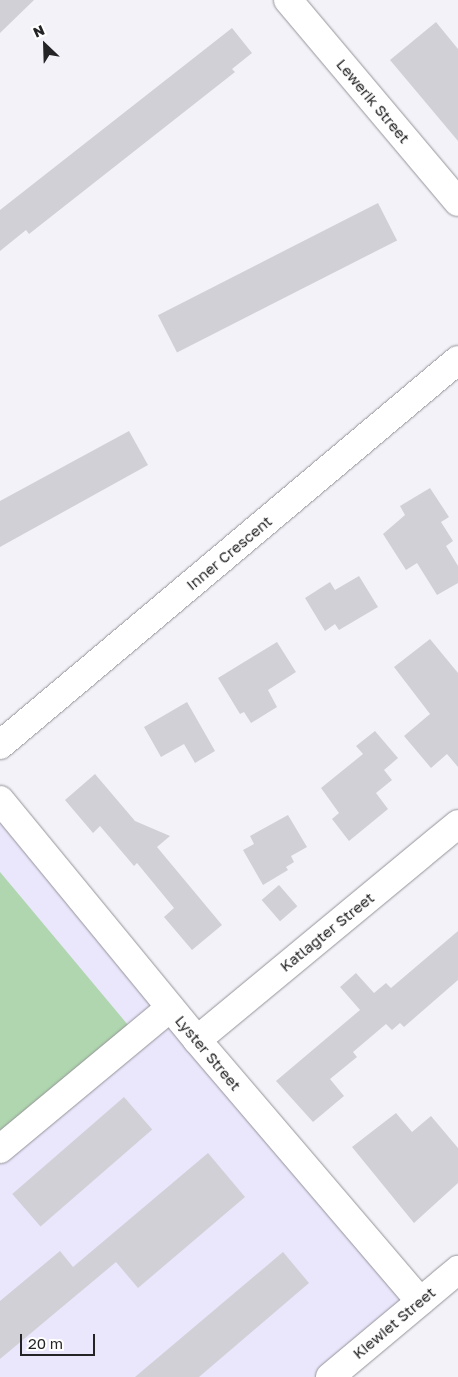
<!DOCTYPE html>
<html>
<head>
<meta charset="utf-8">
<style>
	body { margin:0 }
	#map { position:relative; width:458px; height:1377px; overflow:hidden; background:#f3f2f8; font-family:"Golos Text",sans-serif }
	div>[style] { position:absolute }
	.education>* { inset:0; background:#eae6fc }
	.green>* { inset:0; background:#afd6ae }
	.building>* { inset:0; background:#d1d0d6; transform-origin:0 0 }
	.roads { filter:drop-shadow(0 0 1px #949398) drop-shadow(0 0 1px #949398) }
	.street>* { height:28px; margin:-14px; padding:0 14px; transform-origin:14px; border-radius:14px; background:#fff }
	span { translate:-50% -50%; white-space:nowrap; text-align:center; line-height:1.15; -webkit-text-stroke:4px #fff; paint-order:stroke }
	.street-label { font-size:15px; color:#242325 }
	.north { position:absolute; left:20px; top:20px; width:50px; height:50px; -webkit-text-stroke:4px #fff; paint-order:stroke; rotate:336deg; font-size:14px; font-weight:700; line-height:20px; text-align:center; color:#242325 }
	.north::after { content:''; display:block; margin:auto; width:18px; height:22px; background:#242325; clip-path:polygon(50% 0,100% 100%,50% 72%,0 100%) }
	.scale { position:absolute; left:20px; top:1334px; width:75px; height:22px; box-sizing:border-box; border:2px solid #242325; border-top:0; padding-left:6px; font-size:15px; line-height:18px; white-space:nowrap; color:#242325; -webkit-text-stroke:4px #fff; paint-order:stroke }
</style>
</head>
<body>
<div id="map">
	<div class="education">
		<div style="clip-path:polygon(0 793px,422px 1296px,327px 1377px,0 1377px)"></div>
	</div>
	<div class="green">
		<div style="clip-path:polygon(0 872px,133px 1031px,0 1144px)"></div>
	</div>
	<div class="building">
		<div style="clip-path:polygon(0 0,34px 0,0 33px)"></div>
		<div style="clip-path:polygon(436px 22px,458px 49px,458px 141px,390px 60px)"></div>
		<div style="clip-path:polygon(232px 28px,252px 53px,232px 69px,235px 72px,29px 234px,26px 230px,0 251px,0 210px)"></div>
		<div style="left:378px;top:203px;width:42px;height:247px;rotate:63deg"></div>
		<div style="clip-path:polygon(129px 431px,148px 465px,0 547px,0 501px)"></div>
		<div style="clip-path:polygon(430px 488px,449px 517px,441px 522px,453px 541px,446px 546px,458px 566px,458px 583px,437px 595px,417px 563px,406px 570px,383px 534px,405px 515px,400px 506px)"></div>
		<div style="clip-path:polygon(359px 576px,378px 607px,339px 630px,335px 624px,325px 631px,305px 598px,330px 582px,335px 590px)"></div>
		<div style="clip-path:polygon(430px 639px,458px 673px,458px 767px,447px 754px,431px 768px,404px 736px,430px 714px,394px 667px)"></div>
		<div style="clip-path:polygon(277px 642px,296px 672px,268px 690px,277px 707px,251px 723px,244px 712px,240px 714px,218px 678px)"></div>
		<div style="clip-path:polygon(187px 702px,215px 751px,195px 763px,184px 744px,161px 757px,144px 727px)"></div>
		<div style="clip-path:polygon(375px 731px,398px 758px,384px 770px,392px 780px,376px 793px,388px 809px,349px 841px,332px 819px,339px 813px,321px 788px,363px 754px,356px 746px)"></div>
		<div style="clip-path:polygon(95px 774px,135px 821px,170px 836px,157px 847px,222px 925px,192px 950px,164px 917px,174px 908px,137px 863px,134px 866px,100px 826px,93px 833px,65px 800px)"></div>
		<div style="clip-path:polygon(288px 815px,307px 847px,291px 856px,294px 862px,286px 867px,288px 870px,263px 885px,243px 850px,254px 844px,250px 836px)"></div>
		<div style="left:279px;top:885px;width:28px;height:23px;rotate:49deg"></div>
		<div style="clip-path:polygon(458px 931px,458px 980px,404px 1027px,400px 1023px,392px 1030px,386px 1024px,353px 1052px,357px 1057px,330px 1079px,344px 1096px,313px 1122px,276px 1081px,360px 1010px,340px 987px,356px 973px,374px 993px,386px 983px,391px 988px)"></div>
		<div style="left:124px;top:1097px;width:43px;height:148px;rotate:49deg"></div>
		<div style="clip-path:polygon(396px 1113px,412px 1132px,431px 1116px,458px 1148px,458px 1183px,414px 1223px,352px 1147px)"></div>
		<div style="clip-path:polygon(208px 1153px,245px 1197px,138px 1288px,116px 1262px,0 1359px,0 1301px,60px 1251px,73px 1267px)"></div>
		<div style="clip-path:polygon(283px 1252px,309px 1283px,199px 1377px,135px 1377px)"></div>
	</div>
	<div class="roads">
		<div class="street">
			<div style="left:288px;top:0;width:264px;rotate:49.9deg"></div>
			<div style="left:0;top:745px;width:598px;rotate:-40.05deg"></div>
			<div style="left:0;top:800px;width:310px;rotate:50.6deg"></div>
			<div style="left:197px;top:1040px;width:343px;rotate:49.5deg"></div>
			<div style="left:197px;top:1040px;width:339px;rotate:-39.6deg"></div>
			<div style="left:0;top:1149px;width:221px;rotate:-39.7deg"></div>
			<div style="left:330px;top:1377px;width:167px;rotate:-39.9deg"></div>
		</div>
	</div>
	<div class="street-label">
		<span style="left:373px;top:101px;rotate:50deg">Lewerik Street</span>
		<span style="left:229px;top:553px;rotate:-40deg">Inner Crescent</span>
		<span style="left:327px;top:932px;rotate:-39deg">Katlagter Street</span>
		<span style="left:208px;top:1053px;rotate:50deg">Lyster Street</span>
		<span style="left:394px;top:1323px;rotate:-40deg">Kiewiet Street</span>
	</div>
	<div class="north">N</div>
	<div class="scale">20 m</div>
</div>
</body>
</html>
